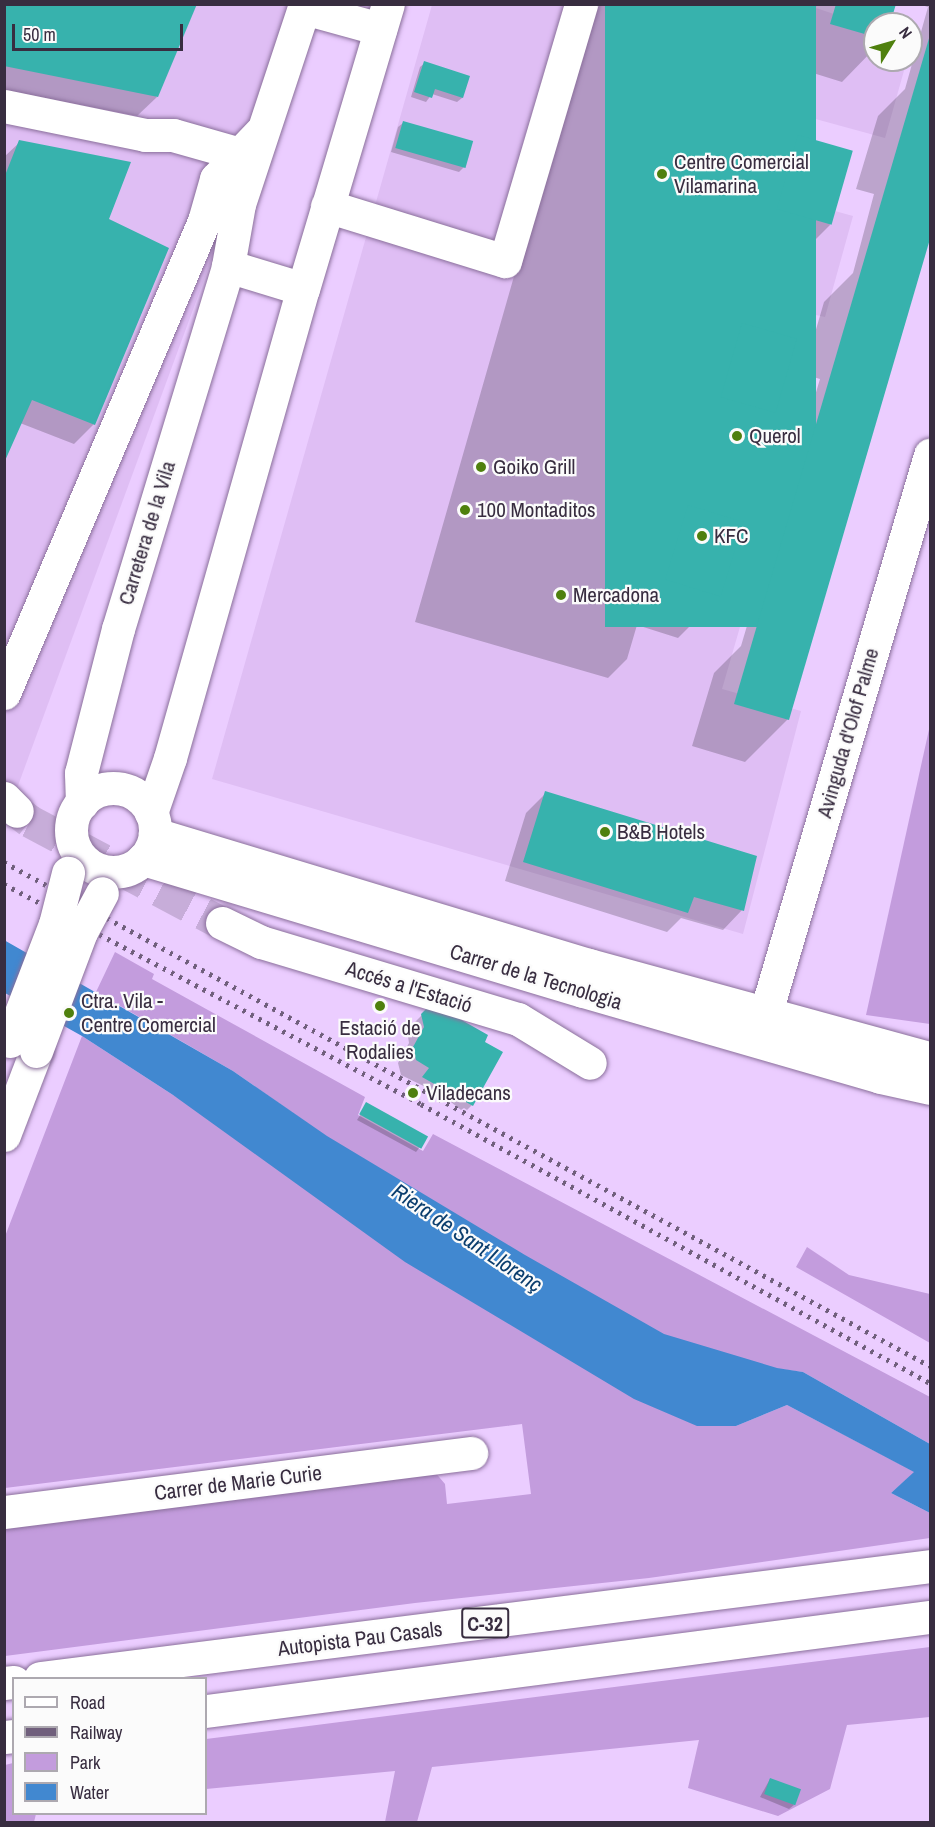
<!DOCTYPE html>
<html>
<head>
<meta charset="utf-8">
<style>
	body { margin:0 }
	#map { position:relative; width:935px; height:1827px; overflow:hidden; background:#ebcdff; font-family:"Archivo Narrow",sans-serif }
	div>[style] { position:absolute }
	.built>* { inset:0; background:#dfbef4 }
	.green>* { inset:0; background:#c39cdd }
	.water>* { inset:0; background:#4188d0 }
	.shadow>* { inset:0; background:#0003 }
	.building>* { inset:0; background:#37b2ad; transform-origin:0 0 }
	.minor-tunnel>* { height:33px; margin-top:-16.5px; transform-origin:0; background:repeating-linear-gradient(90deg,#c7add9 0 33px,transparent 0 49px) }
	.roads { filter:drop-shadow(0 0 2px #8a6f9b) drop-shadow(0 0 2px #8a6f9b) }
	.minor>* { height:33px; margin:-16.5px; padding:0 16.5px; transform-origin:16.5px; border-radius:16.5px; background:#fff }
	.minor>.ring { margin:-16.5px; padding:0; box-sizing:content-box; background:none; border:33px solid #fff; border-radius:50% }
	.highway>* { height:33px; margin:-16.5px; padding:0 16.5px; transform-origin:16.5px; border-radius:16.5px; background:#fff }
	.rail>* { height:4.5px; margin-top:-2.25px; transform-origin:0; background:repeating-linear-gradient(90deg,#705f7c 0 3px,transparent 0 9px) }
	.bridges { filter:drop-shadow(0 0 2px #8a6f9b) drop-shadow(0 0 2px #8a6f9b) }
	.minor-bridge>* { height:33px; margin:-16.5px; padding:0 16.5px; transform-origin:16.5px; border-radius:16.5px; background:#fff }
	.dots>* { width:16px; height:16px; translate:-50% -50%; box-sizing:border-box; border:3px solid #fbfbfb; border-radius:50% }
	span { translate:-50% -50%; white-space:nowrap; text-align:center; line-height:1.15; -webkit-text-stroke:4.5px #fbfbfb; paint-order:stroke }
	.shield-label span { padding:2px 4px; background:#fbfbfb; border:2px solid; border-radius:4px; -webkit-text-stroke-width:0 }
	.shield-label { font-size:20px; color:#382d40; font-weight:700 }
	.poi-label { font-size:21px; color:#382d40 }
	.left { translate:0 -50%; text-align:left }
	.street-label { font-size:21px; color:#382d40 }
	.water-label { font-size:22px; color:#0b3e6e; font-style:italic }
	.frame { position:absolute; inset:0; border:6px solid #382d40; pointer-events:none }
	.legend { position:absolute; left:12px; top:1677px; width:195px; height:138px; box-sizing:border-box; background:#fbfbfb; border:2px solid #ada9b0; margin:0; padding:8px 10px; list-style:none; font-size:18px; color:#382d40 }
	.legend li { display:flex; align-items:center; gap:12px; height:30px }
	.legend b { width:30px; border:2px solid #ada9b0 }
	.north { position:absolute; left:863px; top:12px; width:60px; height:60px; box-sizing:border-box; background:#fbfbfb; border:2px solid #ada9b0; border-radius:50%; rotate:53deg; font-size:16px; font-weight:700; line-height:24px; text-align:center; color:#382d40 }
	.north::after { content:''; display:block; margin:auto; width:21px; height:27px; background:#4f800e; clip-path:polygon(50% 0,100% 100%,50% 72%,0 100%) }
	.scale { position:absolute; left:12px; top:24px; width:171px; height:27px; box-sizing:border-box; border:3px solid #382d40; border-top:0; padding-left:8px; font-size:18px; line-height:21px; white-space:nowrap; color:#382d40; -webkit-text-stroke:4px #fbfbfb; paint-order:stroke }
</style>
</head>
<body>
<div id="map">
	<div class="built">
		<div style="clip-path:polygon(4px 5px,305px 5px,5px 821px,4px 820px)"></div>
		<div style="clip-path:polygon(432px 5px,817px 5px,816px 8px,875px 28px,875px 60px,907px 60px,885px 138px,790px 112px,766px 192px,853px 216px,825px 317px,738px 298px,708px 379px,802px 409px,776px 501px,687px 479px,662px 567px,751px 589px,722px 689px,801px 711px,743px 934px,212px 779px)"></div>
	</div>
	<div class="green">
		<div style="clip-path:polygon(930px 725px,930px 1024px,866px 1015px)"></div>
		<div style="clip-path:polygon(115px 952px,154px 974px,152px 979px,365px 1097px,358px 1115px,423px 1151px,433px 1134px,930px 1397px,930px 1444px,803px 1372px,678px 1356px,479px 1243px,233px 1071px,96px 992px)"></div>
		<div style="clip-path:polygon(82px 1036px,173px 1095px,736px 1426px,787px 1405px,915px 1472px,891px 1493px,930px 1513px,930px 1538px,649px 1578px,415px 1603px,5px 1656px,5px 1526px,434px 1471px,445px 1484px,447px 1504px,531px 1494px,522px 1424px,5px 1488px,4px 1239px)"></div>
		<div style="clip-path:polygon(807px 1247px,849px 1275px,930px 1294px,930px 1343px,796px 1267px)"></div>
		<div style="clip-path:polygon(930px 1647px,930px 1717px,847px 1725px,830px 1789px,778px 1816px,688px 1788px,699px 1740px,432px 1767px,417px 1822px,385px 1822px,395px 1771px,206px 1789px,206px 1739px)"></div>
		<div style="clip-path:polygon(13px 1763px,14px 1814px,36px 1814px,34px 1822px,5px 1822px,5px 1765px)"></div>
	</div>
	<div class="water">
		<div style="clip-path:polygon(4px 940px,233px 1071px,327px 1136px,525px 1255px,664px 1334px,777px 1368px,803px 1372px,930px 1444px,930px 1513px,891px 1493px,914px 1472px,787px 1405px,736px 1426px,697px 1426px,634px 1399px,405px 1262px,173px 1095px,82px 1036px,5px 993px)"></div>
	</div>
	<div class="shadow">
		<div style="clip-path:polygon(4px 4px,157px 97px,137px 116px,4px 90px)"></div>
		<div style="clip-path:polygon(592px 4px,894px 4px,888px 24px,875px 24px,875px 48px,842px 82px,797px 68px,768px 167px,799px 136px,830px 225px,788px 267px,743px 253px,715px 352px,743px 324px,774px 413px,732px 455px,689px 442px,663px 533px,689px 507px,720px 596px,678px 638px,637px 625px,627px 659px,608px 678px,415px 622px)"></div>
		<div style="clip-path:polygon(918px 4px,930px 4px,930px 234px,788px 719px,745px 762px,692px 746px,714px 673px,741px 646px,765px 565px,747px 560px,769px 486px,796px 459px,820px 379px,803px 374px,824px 302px,853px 273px,874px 194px,856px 189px,878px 116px,905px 89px,928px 7px)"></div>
		<div style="clip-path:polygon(425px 63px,468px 77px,462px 98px,457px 102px,432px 94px,426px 102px,411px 97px,420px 67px)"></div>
		<div style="clip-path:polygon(403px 123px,464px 167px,459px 172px,391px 152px,398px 127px)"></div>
		<div style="clip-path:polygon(20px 142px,107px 220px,94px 424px,74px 444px,20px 423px,4px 462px,4px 157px)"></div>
		<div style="clip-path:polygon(546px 793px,742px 910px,723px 930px,681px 918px,667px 932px,505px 881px,526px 813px)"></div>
		<div style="clip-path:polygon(427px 1010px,483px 1043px,472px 1105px,467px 1110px,464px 1108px,461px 1110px,442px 1095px,401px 1075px,398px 1063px,409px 1043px,407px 1030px)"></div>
		<div style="clip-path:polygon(367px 1104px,426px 1137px,420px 1147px,416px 1152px,357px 1120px)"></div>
		<div style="clip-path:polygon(770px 1779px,794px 1805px,789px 1809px,760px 1797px)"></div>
	</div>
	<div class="building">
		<div style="clip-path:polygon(4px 4px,197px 4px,158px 97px,4px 66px)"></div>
		<div style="left:605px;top:4px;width:211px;height:623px"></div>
		<div style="clip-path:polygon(836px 4px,896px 4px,890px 24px,875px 24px,875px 37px,830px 24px)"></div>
		<div style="clip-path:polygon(930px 35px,930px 239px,789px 720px,734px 704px)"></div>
		<div style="clip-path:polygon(424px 61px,470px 76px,463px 98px,435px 89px,432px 98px,414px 92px)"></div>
		<div style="left:403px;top:121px;width:73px;height:28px;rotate:16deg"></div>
		<div style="left:798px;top:135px;width:57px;height:77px;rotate:16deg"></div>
		<div style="clip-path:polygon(19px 140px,131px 162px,109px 219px,169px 248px,95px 425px,32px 400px,4px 463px,4px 178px)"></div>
		<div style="left:742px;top:323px;width:57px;height:77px;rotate:16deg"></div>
		<div style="left:688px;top:505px;width:58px;height:78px;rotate:17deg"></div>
		<div style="clip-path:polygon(545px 791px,757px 856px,744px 911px,694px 897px,688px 913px,523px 862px)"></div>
		<div style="clip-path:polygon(437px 1006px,488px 1035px,485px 1042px,503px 1052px,473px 1106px,422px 1077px,429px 1068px,416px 1060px,413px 1047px,424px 1027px,421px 1014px,426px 1009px,435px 1009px)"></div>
		<div style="left:366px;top:1102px;width:71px;height:14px;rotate:29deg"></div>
		<div style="left:770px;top:1778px;width:33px;height:17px;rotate:20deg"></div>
	</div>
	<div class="minor-tunnel">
		<div style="left:17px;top:811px;width:16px;rotate:38deg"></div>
		<div style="left:30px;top:821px;width:217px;rotate:28deg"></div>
	</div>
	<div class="roads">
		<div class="minor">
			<div style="left:304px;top:8px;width:79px;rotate:15.4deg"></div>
			<div style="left:4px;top:106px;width:144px;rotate:11.6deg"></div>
			<div style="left:145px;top:135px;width:28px"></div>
			<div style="left:173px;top:135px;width:70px;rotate:15.8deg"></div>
			<div style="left:327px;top:206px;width:186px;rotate:17.2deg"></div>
			<div style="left:505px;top:261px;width:268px;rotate:-73.5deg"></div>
			<div style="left:228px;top:266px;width:78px;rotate:17deg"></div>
			<div style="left:4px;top:693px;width:513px;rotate:-67.04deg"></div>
			<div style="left:204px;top:221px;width:44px;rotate:-74.1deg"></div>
			<div style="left:216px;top:179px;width:64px;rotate:-46.3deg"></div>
			<div class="ring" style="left:71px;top:788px;width:51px;height:51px"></div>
			<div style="left:4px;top:798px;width:18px;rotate:45deg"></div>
			<div style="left:82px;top:803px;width:30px;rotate:-92deg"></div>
			<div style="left:81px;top:773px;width:149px;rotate:-75.6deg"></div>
			<div style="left:118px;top:629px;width:379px;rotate:-73.1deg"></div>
			<div style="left:228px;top:266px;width:63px;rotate:-79.9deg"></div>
			<div style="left:239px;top:204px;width:211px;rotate:-71.7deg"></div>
			<div style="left:151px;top:813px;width:58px;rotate:-70.9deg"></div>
			<div style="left:170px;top:758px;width:487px;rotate:-74.2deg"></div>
			<div style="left:303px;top:289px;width:297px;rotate:-73.4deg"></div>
			<div style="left:155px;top:834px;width:453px;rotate:16.8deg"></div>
			<div style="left:589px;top:965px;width:353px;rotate:15.3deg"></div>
			<div style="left:143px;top:859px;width:459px;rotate:16.7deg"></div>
			<div style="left:583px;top:991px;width:309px;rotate:16.1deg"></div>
			<div style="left:880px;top:1077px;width:51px;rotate:12.4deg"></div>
			<div style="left:222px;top:923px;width:43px;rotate:26deg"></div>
			<div style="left:261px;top:942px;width:268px;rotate:16.7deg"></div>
			<div style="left:518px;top:1019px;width:84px;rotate:31.4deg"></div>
			<div style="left:766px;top:1012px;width:581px;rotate:-73.59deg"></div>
			<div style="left:4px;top:1135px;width:90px;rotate:-69.1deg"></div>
			<div style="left:4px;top:1512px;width:471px;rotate:-7.2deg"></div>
		</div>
		<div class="highway">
			<div style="left:40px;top:1678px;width:897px;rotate:-7.17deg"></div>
			<div style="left:4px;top:1683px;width:10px;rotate:-6deg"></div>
			<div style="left:206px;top:1711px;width:730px;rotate:-7.4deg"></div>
			<div style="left:4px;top:1737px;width:10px;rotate:-6deg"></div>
		</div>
	</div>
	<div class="rail">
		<div style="left:4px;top:862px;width:1054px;rotate:28.56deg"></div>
		<div style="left:4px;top:884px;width:471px;rotate:27.8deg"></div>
		<div style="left:421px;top:1104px;width:580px;rotate:28.73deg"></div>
	</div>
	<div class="bridges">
		<div class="minor-bridge">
			<div style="left:10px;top:1041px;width:125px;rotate:-69deg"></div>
			<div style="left:55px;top:924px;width:53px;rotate:-75.7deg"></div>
			<div style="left:36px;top:1051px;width:127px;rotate:-69.3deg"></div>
			<div style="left:81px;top:932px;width:44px;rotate:-61.7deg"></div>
		</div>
	</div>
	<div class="dots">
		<div style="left:662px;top:174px;background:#4f800e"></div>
		<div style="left:737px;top:436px;background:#4f800e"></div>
		<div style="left:481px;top:467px;background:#4f800e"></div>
		<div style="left:465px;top:510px;background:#4f800e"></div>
		<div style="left:702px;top:536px;background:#4f800e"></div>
		<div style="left:561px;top:595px;background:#4f800e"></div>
		<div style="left:605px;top:832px;background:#4f800e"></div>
		<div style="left:380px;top:1006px;background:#4f800e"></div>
		<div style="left:69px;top:1013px;background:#4f800e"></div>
		<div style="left:413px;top:1093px;background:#4f800e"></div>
	</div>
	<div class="shield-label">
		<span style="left:485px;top:1623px">C-32</span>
	</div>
	<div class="poi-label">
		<span class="left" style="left:674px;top:174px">Centre Comercial<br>Vilamarina</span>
		<span class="left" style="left:749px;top:436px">Querol</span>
		<span class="left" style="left:493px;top:467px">Goiko Grill</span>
		<span class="left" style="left:477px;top:510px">100 Montaditos</span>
		<span class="left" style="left:714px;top:536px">KFC</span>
		<span class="left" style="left:573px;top:595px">Mercadona</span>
		<span class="left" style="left:617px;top:832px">B&amp;B Hotels</span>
		<span class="left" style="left:81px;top:1013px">Ctra. Vila -<br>Centre Comercial</span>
		<span style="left:380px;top:1040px">Estació de<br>Rodalies</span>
		<span class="left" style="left:426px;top:1093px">Viladecans</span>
	</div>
	<div class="street-label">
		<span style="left:147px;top:533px;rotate:-73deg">Carretera de la Vila</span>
		<span style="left:848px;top:733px;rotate:-74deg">Avinguda d'Olof Palme</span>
		<span style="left:536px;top:977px;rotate:17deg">Carrer de la Tecnologia</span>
		<span style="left:409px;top:987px;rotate:17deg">Accés a l'Estació</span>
		<span style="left:238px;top:1483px;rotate:-7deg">Carrer de Marie Curie</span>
		<span style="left:360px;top:1639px;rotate:-7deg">Autopista Pau Casals</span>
	</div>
	<div class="water-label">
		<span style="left:467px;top:1238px;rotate:34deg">Riera de Sant Llorenç</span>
	</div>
	<div class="frame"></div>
	<ul class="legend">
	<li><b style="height:8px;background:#fff"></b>Road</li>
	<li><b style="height:8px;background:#705f7c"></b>Railway</li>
	<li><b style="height:16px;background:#c39cdd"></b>Park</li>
	<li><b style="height:16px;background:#4188d0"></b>Water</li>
	</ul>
	<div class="north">N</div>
	<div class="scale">50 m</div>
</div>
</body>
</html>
